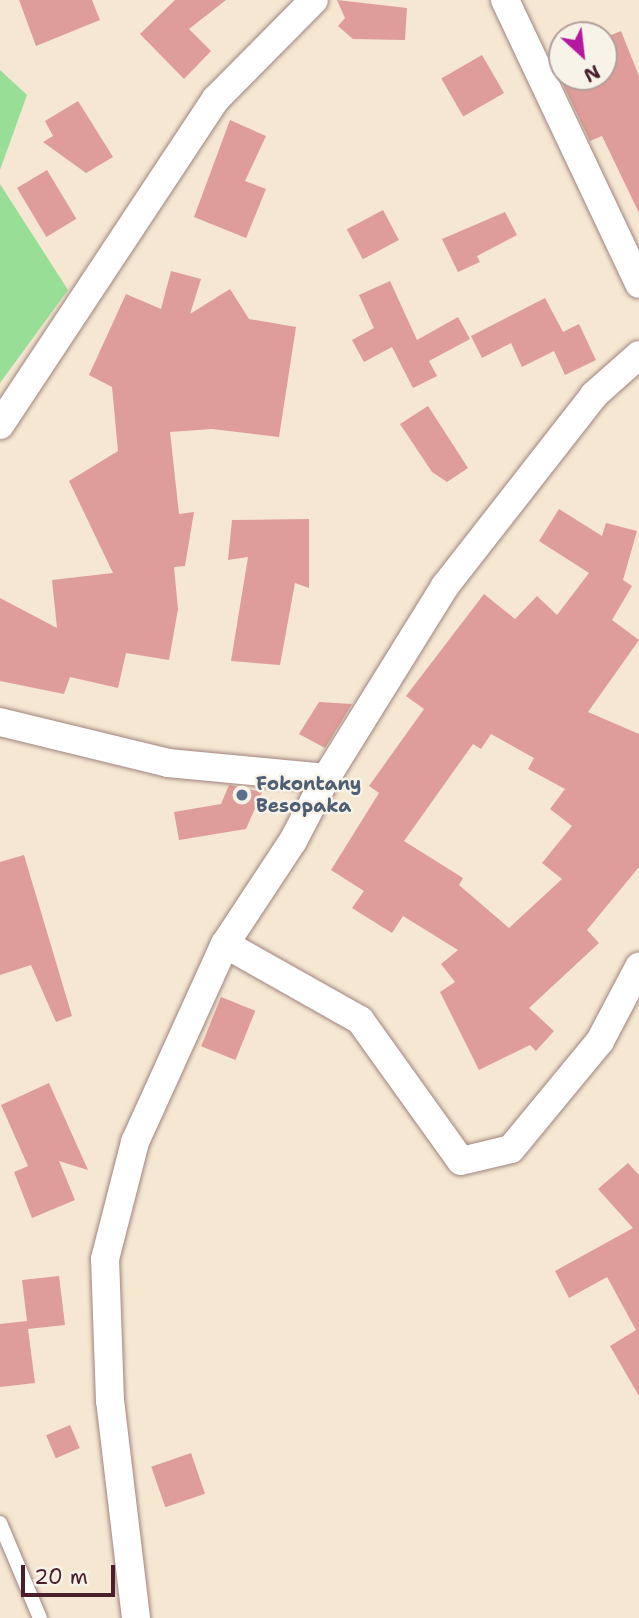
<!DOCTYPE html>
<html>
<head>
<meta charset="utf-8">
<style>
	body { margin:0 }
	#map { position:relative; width:639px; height:1618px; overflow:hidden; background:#f5e7d2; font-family:"Shantell Sans",sans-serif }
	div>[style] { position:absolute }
	.green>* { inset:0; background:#98de97 }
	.building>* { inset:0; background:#df9d99; transform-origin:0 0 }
	.roads { filter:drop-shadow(0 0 2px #a0837e) drop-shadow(0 0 2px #a0837e) }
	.service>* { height:14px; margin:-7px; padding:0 7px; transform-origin:7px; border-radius:7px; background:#fff }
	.minor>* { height:28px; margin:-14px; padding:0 14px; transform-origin:14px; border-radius:14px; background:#fff }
	.dots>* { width:19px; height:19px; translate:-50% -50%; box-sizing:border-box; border:4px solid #f7f3e8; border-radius:50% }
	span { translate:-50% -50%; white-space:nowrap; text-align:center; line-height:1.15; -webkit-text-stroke:5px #f7f3e8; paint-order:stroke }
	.service-label { font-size:19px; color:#4e5e75; font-weight:700 }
	.left { translate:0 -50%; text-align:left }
	.north { position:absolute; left:548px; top:21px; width:70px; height:70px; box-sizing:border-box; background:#f7f3e8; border:2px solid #b29e9c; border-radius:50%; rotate:153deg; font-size:19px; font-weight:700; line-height:28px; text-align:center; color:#4a1f2b }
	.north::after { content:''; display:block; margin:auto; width:24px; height:32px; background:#b5179e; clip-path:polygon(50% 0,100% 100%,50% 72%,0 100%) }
	.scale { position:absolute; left:21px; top:1565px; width:94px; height:32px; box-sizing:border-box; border:4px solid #4a1f2b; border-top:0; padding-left:9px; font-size:21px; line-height:24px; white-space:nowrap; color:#4a1f2b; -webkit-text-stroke:5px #f7f3e8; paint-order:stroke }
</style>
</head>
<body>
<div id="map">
	<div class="green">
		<div style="clip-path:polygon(0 70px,27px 95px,0 170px)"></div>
		<div style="clip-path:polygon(0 184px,68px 290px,0 383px)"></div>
	</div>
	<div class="building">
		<div style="clip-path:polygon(19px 0,92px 0,100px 20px,36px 46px)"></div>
		<div style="clip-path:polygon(175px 0,226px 0,189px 29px,211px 51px,184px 79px,140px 34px)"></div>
		<div style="clip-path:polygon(337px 0,407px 8px,405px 40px,353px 39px,338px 26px,345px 18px)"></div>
		<div style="clip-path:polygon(621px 31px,639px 76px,639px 213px,602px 136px,590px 141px,551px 59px,562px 54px,562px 77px,604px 77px,604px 38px)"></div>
		<div style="left:482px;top:55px;width:44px;height:47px;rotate:60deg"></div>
		<div style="clip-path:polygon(78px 101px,113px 157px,86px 173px,43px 142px,53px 136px,45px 121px)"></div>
		<div style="clip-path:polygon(230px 120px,266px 136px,245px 181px,266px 189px,246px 238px,194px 217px)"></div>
		<div style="left:47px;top:170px;width:57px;height:35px;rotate:59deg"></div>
		<div style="left:383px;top:210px;width:34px;height:41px;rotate:62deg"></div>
		<div style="clip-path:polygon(505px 212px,517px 235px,477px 256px,480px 262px,458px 272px,442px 239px)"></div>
		<div style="clip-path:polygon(171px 271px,201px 279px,190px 314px,230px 289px,249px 319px,296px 327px,279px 437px,212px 429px,170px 432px,179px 514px,194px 512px,185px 566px,174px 567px,178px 609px,169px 660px,126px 653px,118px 688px,70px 677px,64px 694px,0 681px,0 598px,57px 628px,52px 580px,113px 573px,69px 481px,118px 451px,112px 387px,89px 375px,126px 294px,161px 309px)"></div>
		<div style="clip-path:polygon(390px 281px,417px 340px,458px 317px,470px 339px,429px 361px,437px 376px,413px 388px,392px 347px,364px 362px,352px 340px,374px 328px,359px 295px)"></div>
		<div style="clip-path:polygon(545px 298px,563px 332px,579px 324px,596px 360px,565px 375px,554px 351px,522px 367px,511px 343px,482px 358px,471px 336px)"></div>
		<div style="clip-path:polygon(428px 406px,468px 468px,447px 482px,432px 472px,400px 424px)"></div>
		<div style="clip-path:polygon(evenodd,559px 509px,602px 536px,606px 523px,637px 531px,623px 580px,632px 586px,612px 620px,639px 640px,588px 712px,639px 734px,639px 867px,587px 930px,599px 943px,529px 1008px,554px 1031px,536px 1051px,530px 1045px,479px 1070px,440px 992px,455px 982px,441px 964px,458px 950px,403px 916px,392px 933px,352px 908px,364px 891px,331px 870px,379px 793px,369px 786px,424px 709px,406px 696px,484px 594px,515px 619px,537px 596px,557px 615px,589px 573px,539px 541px,559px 509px,491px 734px,534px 758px,528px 769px,565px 789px,550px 809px,572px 826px,542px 863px,562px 879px,509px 928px,459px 885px,463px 878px,404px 841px,473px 744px,481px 749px,491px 734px)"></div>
		<div style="clip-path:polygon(309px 519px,309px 588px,295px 583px,280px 665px,231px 661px,248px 557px,228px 560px,232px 520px)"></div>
		<div style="clip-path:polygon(319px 702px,352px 704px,325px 748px,299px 734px)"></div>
		<div style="clip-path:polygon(229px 785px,262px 792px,246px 829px,179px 840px,174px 812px,221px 804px)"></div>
		<div style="clip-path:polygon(24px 855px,72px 1016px,56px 1022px,31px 965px,0 975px,0 862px)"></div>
		<div style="left:221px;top:997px;width:37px;height:53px;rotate:22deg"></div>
		<div style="clip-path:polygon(49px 1083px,88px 1170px,59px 1161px,75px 1200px,32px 1218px,14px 1172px,28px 1166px,1px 1105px)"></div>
		<div style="clip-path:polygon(628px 1163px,639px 1175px,639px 1396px,610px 1346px,636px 1330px,607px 1277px,569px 1298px,555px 1271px,633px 1228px,598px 1189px)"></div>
		<div style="clip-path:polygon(59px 1276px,65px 1325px,28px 1329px,35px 1383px,0 1387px,0 1324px,27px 1321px,22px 1280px)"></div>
		<div style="left:70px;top:1425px;width:25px;height:26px;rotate:67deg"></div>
		<div style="left:191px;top:1453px;width:43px;height:42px;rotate:71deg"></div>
	</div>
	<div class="roads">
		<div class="service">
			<div style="left:0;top:1523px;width:103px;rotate:67.2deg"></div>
		</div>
		<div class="minor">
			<div style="left:505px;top:0;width:314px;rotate:64.7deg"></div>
			<div style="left:0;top:425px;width:391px;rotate:-56.5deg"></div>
			<div style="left:216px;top:99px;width:139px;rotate:-45.3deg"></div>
			<div style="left:0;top:722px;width:173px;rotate:13.7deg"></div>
			<div style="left:168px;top:763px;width:159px;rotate:5.4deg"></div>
			<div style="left:225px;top:944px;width:155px;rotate:29.4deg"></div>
			<div style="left:360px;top:1020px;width:173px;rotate:54.4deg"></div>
			<div style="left:461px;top:1161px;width:51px;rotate:-13.5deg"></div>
			<div style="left:511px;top:1149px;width:140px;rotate:-50.5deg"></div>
			<div style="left:600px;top:1041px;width:84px;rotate:-62.2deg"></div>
			<div style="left:136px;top:1618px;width:219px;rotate:-96.8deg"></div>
			<div style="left:110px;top:1401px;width:142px;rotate:-92deg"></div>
			<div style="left:105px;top:1259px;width:121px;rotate:-75.6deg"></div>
			<div style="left:135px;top:1142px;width:217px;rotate:-65.6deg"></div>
			<div style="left:225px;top:944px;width:123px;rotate:-56.6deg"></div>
			<div style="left:293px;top:841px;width:71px;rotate:-62.4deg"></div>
			<div style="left:326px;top:778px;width:226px;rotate:-58.2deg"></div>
			<div style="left:445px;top:586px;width:242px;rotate:-52deg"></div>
			<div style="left:594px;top:395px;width:60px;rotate:-41.6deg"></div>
		</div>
	</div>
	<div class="dots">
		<div style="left:242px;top:795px;background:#5c6f8a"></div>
	</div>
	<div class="service-label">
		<span class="left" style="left:256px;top:795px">Fokontany<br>Besopaka</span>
	</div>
	<div class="north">N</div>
	<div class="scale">20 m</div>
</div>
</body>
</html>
